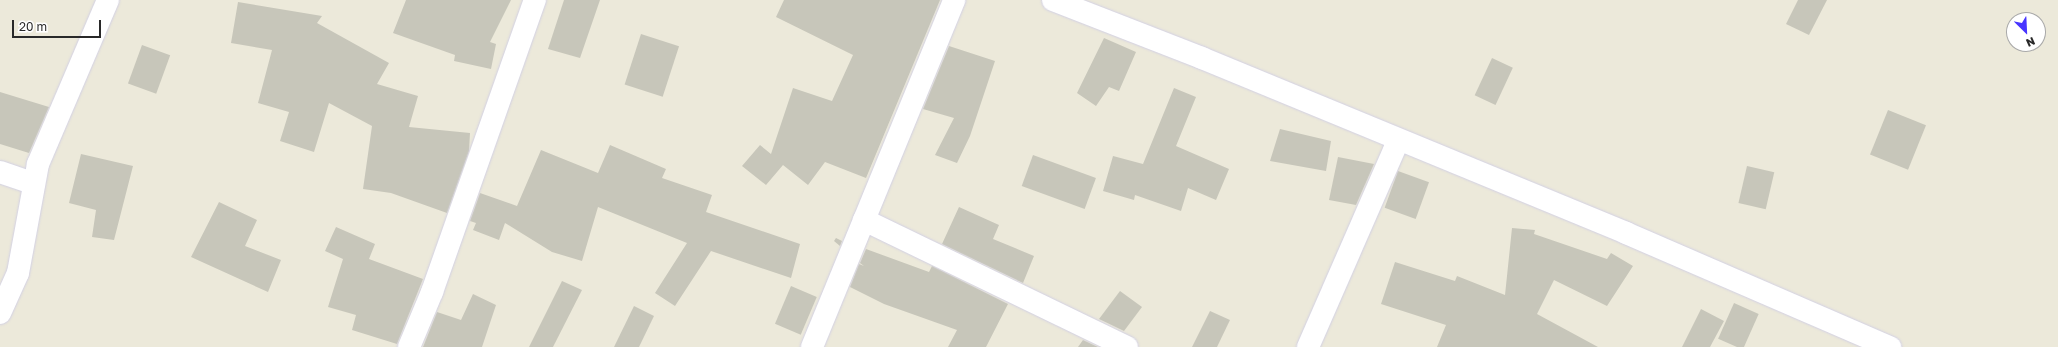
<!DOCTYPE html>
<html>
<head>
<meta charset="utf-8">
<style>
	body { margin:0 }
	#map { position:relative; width:2058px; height:347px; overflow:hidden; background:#ece9da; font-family:"Golos Text",sans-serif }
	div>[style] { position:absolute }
	.building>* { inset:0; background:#c7c6ba; transform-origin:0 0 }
	.roads { filter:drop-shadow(0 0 1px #d2d0e3) drop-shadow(0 0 1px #d2d0e3) }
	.street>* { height:22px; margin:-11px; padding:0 11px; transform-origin:11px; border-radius:11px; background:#fff }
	span { translate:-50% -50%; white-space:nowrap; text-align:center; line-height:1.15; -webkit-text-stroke:3px #fff; paint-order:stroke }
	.north { position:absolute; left:2006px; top:12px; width:40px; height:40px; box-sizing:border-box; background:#fff; border:1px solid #a9a9a9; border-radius:50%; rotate:156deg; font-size:11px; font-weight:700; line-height:16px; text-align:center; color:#292929 }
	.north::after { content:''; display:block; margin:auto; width:14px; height:18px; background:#4835ff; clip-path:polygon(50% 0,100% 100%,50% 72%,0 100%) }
	.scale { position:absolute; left:12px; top:20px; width:89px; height:18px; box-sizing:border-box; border:2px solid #292929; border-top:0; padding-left:5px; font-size:12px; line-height:14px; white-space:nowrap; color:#292929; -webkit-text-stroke:3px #fff; paint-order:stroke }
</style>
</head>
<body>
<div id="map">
	<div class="building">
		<div style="clip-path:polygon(406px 0,511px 0,490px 42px,496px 44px,491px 69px,454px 61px,455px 55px,393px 33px)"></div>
		<div style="clip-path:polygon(564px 0,600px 0,580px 58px,548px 49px)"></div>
		<div style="clip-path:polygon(784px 0,940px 0,866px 178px,825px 162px,808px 185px,783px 165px,766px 185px,742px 166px,760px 145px,771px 154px,793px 88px,832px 101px,853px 55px,776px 17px)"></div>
		<div style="clip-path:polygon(1798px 0,1827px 0,1809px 35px,1786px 24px)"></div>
		<div style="clip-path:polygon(238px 2px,322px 16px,317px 23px,389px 63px,377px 84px,418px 96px,409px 127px,470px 133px,469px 151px,447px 213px,391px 193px,363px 189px,372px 126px,329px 103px,314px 152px,280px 141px,289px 112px,258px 103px,272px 50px,231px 43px)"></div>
		<div style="left:641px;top:34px;width:40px;height:53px;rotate:18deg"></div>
		<div style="clip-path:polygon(1104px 38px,1136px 52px,1119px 91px,1109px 87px,1096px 106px,1077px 93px)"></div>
		<div style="left:142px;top:45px;width:30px;height:41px;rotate:20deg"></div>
		<div style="clip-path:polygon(949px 46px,995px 61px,970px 136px,957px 163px,935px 155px,954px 118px,923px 109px)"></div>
		<div style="left:1492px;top:58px;width:23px;height:41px;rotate:25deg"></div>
		<div style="clip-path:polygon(1174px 88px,1196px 97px,1176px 146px,1229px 169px,1216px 200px,1188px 188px,1181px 211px,1135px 195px,1134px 200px,1103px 191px,1113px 156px,1143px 164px)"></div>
		<div style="clip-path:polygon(0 92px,49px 107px,29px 153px,0 144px)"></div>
		<div style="left:1888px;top:110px;width:41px;height:48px;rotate:22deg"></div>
		<div style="clip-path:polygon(1280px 129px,1331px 141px,1326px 171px,1270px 161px)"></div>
		<div style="clip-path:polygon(610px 145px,666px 169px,662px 178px,712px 195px,706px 212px,800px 244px,791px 278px,711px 251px,675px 306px,655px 293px,687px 243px,598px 207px,582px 261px,552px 252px,505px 223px,499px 240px,473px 230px,476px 223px,470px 221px,480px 193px,517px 206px,541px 150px,598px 173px)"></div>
		<div style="clip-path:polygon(81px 154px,133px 166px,114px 240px,92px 237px,96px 210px,69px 203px)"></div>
		<div style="left:1033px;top:155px;width:67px;height:33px;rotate:20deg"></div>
		<div style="clip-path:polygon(1338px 157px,1374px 164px,1356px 205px,1329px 200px)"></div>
		<div style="left:1747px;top:166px;width:28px;height:38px;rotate:13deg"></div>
		<div style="left:1398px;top:171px;width:33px;height:39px;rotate:20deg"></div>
		<div style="clip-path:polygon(219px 202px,257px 220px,245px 246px,281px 260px,268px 292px,191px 257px)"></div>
		<div style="clip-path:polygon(959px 207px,999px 225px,993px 239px,1034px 256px,1023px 283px,942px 244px)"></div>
		<div style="clip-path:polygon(336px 227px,375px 244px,369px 259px,423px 279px,397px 344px,352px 330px,356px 315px,328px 307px,343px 259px,325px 251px)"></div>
		<div style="clip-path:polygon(1512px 228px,1535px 230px,1534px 234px,1607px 259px,1611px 253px,1633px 266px,1607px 306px,1554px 280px,1537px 314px,1598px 347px,1437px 347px,1446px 325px,1381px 304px,1395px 262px,1455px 281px,1457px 276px,1505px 295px)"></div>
		<div style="clip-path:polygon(836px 238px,842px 241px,840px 246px,834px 241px)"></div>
		<div style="clip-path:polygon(866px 249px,929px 272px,932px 266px,1008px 304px,986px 347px,948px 347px,957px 330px,884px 304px,850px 287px,859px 264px,864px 266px,860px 263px)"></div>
		<div style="clip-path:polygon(562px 281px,582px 290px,553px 347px,529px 347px)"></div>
		<div style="left:791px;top:286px;width:28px;height:41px;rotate:23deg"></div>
		<div style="clip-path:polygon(1120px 291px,1142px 307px,1124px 331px,1099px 319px)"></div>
		<div style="clip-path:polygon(473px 294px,496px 305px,482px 347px,423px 347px,437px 312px,461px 320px)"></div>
		<div style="left:1734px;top:303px;width:27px;height:39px;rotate:24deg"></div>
		<div style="clip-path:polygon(634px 306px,654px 316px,639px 347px,614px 347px)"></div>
		<div style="clip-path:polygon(1701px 309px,1724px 321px,1710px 347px,1682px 347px)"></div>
		<div style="clip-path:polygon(1210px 311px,1230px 320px,1217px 347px,1192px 347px)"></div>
		<div style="clip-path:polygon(1083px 340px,1098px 347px,1078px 347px)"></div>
	</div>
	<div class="roads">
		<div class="street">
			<div style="left:1053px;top:0;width:160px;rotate:21.3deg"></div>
			<div style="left:1202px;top:58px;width:459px;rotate:22.4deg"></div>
			<div style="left:1626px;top:233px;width:288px;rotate:23.4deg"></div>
			<div style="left:0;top:172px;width:36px;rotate:19deg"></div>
			<div style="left:864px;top:220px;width:292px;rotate:25.8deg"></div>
			<div style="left:0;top:313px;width:44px;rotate:-65.8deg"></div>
			<div style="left:18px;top:273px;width:111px;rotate:-79.6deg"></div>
			<div style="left:38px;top:164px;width:178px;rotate:-66.9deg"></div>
			<div style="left:409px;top:347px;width:60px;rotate:-67.3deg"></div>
			<div style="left:432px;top:292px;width:310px;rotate:-70.6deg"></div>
			<div style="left:812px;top:347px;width:375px;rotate:-67.7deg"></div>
			<div style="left:1308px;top:347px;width:225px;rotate:-66.4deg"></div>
		</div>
	</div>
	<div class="north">N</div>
	<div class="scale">20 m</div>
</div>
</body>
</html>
